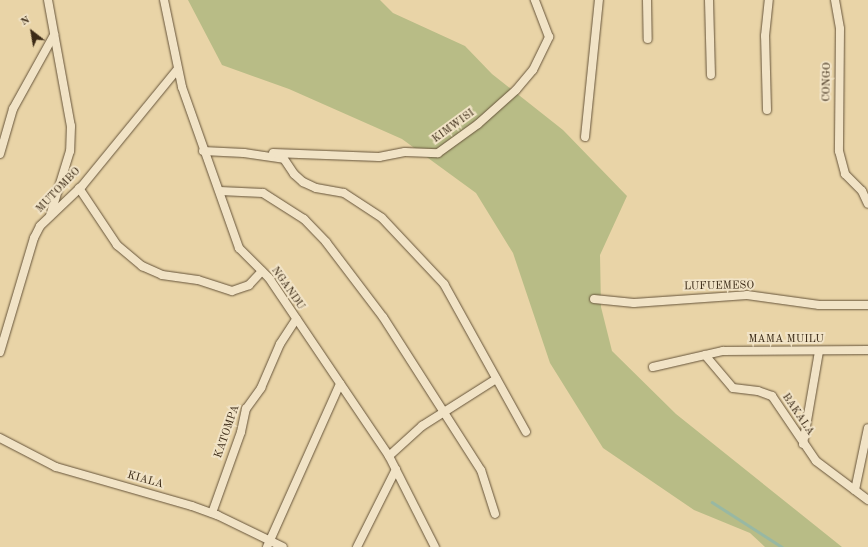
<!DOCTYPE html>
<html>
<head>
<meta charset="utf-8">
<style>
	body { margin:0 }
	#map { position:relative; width:868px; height:547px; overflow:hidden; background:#e9d4a7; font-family:"Old Standard TT",serif }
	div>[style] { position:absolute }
	.green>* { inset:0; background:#b8bc86 }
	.stream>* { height:2.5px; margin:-1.25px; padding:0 1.25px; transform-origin:1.25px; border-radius:1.25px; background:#98b8a3 }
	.roads { filter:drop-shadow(0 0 1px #66543a) drop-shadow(0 0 1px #66543a) }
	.minor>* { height:8px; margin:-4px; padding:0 4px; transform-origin:4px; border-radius:4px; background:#f1e3c6 }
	span { translate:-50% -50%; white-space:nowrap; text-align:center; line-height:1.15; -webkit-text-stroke:4px #f1e3c6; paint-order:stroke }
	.street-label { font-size:11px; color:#3b2a16 }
	.north { position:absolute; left:12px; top:12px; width:40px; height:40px; -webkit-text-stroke:3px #f1e3c6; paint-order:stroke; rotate:329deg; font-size:11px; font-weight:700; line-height:16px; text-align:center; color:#3b2a16 }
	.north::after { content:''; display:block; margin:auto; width:14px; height:18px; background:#3b2a16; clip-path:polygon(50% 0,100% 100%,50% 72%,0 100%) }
</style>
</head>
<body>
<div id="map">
	<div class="green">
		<div style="clip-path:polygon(188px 0,380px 0,393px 13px,465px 46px,492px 74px,563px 130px,627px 196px,600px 255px,601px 307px,612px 351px,676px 414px,842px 547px,765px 547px,750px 533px,694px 510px,603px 448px,550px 363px,513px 253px,476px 193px,402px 139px,289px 89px,222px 65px)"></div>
	</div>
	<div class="stream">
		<div style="left:712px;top:502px;width:83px;rotate:32.7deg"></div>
	</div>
	<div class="roads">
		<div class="minor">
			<div style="left:48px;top:0;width:128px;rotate:79.7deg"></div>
			<div style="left:71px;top:126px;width:25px;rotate:92deg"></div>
			<div style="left:70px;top:151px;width:68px;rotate:107.1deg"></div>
			<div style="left:164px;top:0;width:89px;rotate:78.3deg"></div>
			<div style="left:182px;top:87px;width:171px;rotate:70.5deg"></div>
			<div style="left:239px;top:248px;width:42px;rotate:45deg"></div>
			<div style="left:269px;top:278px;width:215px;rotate:56deg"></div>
			<div style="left:389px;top:456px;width:102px;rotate:63.2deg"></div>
			<div style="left:647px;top:0;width:39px;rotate:89deg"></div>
			<div style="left:709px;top:0;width:75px;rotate:88.5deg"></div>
			<div style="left:835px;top:0;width:29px;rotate:80deg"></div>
			<div style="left:840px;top:29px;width:122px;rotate:90.5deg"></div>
			<div style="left:839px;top:151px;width:24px;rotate:75deg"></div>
			<div style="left:845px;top:174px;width:24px;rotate:45deg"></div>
			<div style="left:862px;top:191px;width:14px;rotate:65deg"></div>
			<div style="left:767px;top:110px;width:74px;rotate:-91.5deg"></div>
			<div style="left:765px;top:36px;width:36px;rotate:-84deg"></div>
			<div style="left:585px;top:137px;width:138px;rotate:-84.2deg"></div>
			<div style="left:203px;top:151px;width:41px;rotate:2.8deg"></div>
			<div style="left:244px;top:153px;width:40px;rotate:8.5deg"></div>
			<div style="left:284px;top:159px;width:18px;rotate:56deg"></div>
			<div style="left:294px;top:174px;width:12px;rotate:42deg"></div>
			<div style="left:303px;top:182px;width:14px;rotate:25deg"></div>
			<div style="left:316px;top:188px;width:28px;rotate:10deg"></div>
			<div style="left:344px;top:193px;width:45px;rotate:33.3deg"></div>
			<div style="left:382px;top:218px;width:91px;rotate:46.8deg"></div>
			<div style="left:444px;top:284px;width:169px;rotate:61deg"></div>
			<div style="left:273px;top:153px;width:106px;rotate:2.2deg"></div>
			<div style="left:379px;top:157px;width:26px;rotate:-11deg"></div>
			<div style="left:405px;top:152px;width:33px;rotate:2deg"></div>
			<div style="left:438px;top:153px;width:49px;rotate:-35.9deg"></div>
			<div style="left:478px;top:124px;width:51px;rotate:-41.8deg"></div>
			<div style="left:516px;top:90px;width:26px;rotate:-50deg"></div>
			<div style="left:533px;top:70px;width:37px;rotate:-64deg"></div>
			<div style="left:549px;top:37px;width:40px;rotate:-111deg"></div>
			<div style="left:0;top:154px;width:47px;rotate:-73.9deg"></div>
			<div style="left:13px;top:109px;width:85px;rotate:-61deg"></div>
			<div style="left:79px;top:188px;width:69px;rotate:56.3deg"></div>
			<div style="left:117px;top:245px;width:33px;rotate:40deg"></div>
			<div style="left:142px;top:266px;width:22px;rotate:24deg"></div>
			<div style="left:162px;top:275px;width:36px;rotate:8deg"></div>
			<div style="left:198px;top:280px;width:36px;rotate:18deg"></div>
			<div style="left:232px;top:291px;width:18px;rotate:-19deg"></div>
			<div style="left:249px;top:285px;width:19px;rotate:-47deg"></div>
			<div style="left:220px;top:191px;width:43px;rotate:2.7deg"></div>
			<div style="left:263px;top:193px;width:49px;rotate:32.4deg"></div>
			<div style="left:304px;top:219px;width:32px;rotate:46deg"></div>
			<div style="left:326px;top:242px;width:94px;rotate:52.8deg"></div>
			<div style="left:383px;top:317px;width:182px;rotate:57.4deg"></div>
			<div style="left:481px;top:470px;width:46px;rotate:72.3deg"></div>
			<div style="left:594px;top:299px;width:40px;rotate:5.7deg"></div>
			<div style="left:634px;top:303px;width:113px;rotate:-4deg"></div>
			<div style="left:747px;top:295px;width:73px;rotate:7.9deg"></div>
			<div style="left:819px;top:305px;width:49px"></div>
			<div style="left:0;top:352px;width:119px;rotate:-73.4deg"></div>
			<div style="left:34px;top:238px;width:13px;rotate:-63deg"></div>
			<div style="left:40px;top:226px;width:58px;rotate:-43.6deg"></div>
			<div style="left:82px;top:186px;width:150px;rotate:-50.7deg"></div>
			<div style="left:705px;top:355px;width:43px;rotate:49.7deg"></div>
			<div style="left:733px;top:388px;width:25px;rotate:7deg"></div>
			<div style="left:758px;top:391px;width:15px;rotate:20deg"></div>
			<div style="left:772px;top:396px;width:78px;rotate:55.9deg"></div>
			<div style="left:816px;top:461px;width:65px;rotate:36.9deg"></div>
			<div style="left:653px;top:367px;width:72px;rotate:-12.9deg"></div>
			<div style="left:723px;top:351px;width:145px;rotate:-0.4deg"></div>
			<div style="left:0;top:438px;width:63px;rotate:27.4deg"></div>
			<div style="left:56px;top:467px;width:141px;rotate:16deg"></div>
			<div style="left:192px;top:506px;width:27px;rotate:20deg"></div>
			<div style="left:217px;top:515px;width:73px;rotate:25.9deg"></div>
			<div style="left:803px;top:444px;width:94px;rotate:-80.2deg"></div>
			<div style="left:389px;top:456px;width:45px;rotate:-42.3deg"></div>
			<div style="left:422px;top:426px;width:88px;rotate:-32.4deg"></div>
			<div style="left:855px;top:490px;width:63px;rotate:-78.2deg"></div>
			<div style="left:212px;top:513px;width:86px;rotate:-70.3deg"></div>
			<div style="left:241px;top:432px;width:24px;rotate:-78deg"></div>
			<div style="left:246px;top:409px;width:26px;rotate:-54deg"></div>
			<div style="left:261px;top:388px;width:48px;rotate:-66.6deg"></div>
			<div style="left:280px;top:344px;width:30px;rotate:-57deg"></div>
			<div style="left:267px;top:547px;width:179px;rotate:-65.9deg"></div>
			<div style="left:357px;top:547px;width:87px;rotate:-63.4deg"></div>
		</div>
	</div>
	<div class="street-label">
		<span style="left:828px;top:82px;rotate:-89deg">CONGO</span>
		<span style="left:454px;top:127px;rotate:-36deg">KIMWISI</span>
		<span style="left:59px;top:191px;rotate:-46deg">MUTOMBO</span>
		<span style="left:719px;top:287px;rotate:-1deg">LUFUEMESO</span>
		<span style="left:287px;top:289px;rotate:55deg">NGANDU</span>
		<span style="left:786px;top:340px">MAMA MUILU</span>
		<span style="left:797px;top:415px;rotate:56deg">BAKALA</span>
		<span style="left:228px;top:432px;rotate:-71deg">KATOMPA</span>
		<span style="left:145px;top:481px;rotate:16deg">KIALA</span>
	</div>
	<div class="north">N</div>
</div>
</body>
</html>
